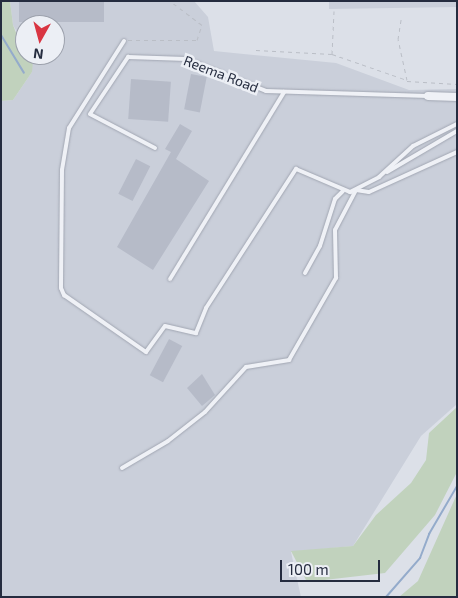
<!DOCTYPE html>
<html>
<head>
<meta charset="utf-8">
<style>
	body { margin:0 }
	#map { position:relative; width:458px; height:598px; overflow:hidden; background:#dce0e8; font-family:"Exo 2",sans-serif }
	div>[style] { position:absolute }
	.built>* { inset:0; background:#cacfda }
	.green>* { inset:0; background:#c1d2bd }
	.stream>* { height:2px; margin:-1px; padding:0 1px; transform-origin:1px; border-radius:1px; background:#94abcb }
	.building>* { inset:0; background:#b6bbc8; transform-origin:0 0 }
	.path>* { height:1px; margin-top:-0.5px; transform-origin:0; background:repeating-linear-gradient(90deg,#babec6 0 4px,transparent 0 8px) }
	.roads { filter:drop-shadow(0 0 1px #a1a6b2) drop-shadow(0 0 1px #a1a6b2) }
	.lane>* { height:4px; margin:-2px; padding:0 2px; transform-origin:2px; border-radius:2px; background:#eff1f6 }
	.street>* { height:8px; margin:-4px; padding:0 4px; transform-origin:4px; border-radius:4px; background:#eff1f6 }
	span { translate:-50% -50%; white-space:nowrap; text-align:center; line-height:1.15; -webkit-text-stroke:5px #eceff5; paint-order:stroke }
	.street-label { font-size:14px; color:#252c3f }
	.frame { position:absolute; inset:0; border:2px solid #252c3f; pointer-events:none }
	.north { position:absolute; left:15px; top:15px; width:50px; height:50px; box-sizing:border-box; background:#eceff5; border:1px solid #9ca1ac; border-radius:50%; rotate:187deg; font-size:14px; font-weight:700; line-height:20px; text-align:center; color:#252c3f }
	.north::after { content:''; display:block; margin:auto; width:18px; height:22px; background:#d93542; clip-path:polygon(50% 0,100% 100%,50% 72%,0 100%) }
	.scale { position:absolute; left:280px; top:560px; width:100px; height:22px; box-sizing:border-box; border:2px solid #252c3f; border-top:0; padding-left:6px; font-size:15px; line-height:18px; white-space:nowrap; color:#252c3f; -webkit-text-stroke:4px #eceff5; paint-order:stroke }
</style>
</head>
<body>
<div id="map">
	<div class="built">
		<div style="clip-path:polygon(10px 1px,194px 1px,208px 17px,214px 51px,336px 63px,409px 90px,457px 89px,457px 404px,421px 436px,353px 546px,291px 552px,301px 597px,1px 597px,1px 101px,13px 100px,32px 72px,29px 55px,55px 55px,55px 25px,25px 25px,25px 47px,13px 25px)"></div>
		<div style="clip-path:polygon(329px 1px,457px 1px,457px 7px,329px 9px)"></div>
	</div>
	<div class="green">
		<div style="clip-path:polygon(1px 1px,10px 1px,13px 25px,25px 55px,33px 61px,32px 72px,13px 100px,1px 101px)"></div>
		<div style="clip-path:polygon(457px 407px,457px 472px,435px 515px,385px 573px,307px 582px,291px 551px,353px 546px,376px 515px,411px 483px,426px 460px,429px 433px)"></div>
		<div style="clip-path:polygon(457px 494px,457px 597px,399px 597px,418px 581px)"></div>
	</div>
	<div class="stream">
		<div style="left:1px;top:35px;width:44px;rotate:58.8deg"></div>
		<div style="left:386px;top:597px;width:52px;rotate:-48.9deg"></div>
		<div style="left:420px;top:558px;width:26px;rotate:-69deg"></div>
		<div style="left:429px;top:534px;width:56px;rotate:-59.7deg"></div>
	</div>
	<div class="building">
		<div style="left:19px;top:1px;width:85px;height:21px"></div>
		<div style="left:191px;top:74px;width:16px;height:36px;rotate:11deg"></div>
		<div style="left:131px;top:79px;width:40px;height:40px;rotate:4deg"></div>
		<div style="clip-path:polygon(180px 124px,192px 131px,176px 159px,209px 181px,153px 270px,117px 247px,171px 152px,165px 149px)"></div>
		<div style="left:136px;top:159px;width:16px;height:39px;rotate:27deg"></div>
		<div style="left:169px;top:339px;width:15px;height:41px;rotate:28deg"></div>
		<div style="clip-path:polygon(202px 374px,215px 395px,202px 406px,187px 388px)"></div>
	</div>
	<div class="path">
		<div style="left:128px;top:40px;width:69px"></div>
		<div style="left:197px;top:40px;width:16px;rotate:-72deg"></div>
		<div style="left:202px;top:25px;width:40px;rotate:-143deg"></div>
		<div style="left:256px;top:50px;width:76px;rotate:3deg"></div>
		<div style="left:332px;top:54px;width:43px;rotate:-87.3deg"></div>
		<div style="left:332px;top:54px;width:79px;rotate:19.1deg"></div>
		<div style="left:407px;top:80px;width:42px;rotate:-102.4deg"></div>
		<div style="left:398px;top:39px;width:20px;rotate:-81deg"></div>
		<div style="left:407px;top:81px;width:50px;rotate:3.4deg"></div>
	</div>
	<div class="roads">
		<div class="lane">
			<div style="left:124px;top:41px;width:103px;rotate:122.3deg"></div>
			<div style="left:69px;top:128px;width:43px;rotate:99.5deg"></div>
			<div style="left:62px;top:170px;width:118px;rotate:90.5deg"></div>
			<div style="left:61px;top:288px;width:8px;rotate:67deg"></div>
			<div style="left:64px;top:295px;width:100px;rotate:34.8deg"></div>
			<div style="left:146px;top:352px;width:32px;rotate:-54deg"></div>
			<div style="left:165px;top:326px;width:32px;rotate:13deg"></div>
			<div style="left:196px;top:333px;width:27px;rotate:-68deg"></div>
			<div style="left:206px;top:308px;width:166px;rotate:-57.1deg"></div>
			<div style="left:296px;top:169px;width:59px;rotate:23.1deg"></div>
			<div style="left:350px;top:192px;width:33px;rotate:-27deg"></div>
			<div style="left:379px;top:177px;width:46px;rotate:-42.4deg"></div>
			<div style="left:413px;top:146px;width:49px;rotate:-26.6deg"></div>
			<div style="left:155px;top:148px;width:73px;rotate:-152.4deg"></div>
			<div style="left:90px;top:114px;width:69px;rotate:-56.3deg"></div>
			<div style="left:128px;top:57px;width:58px;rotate:2deg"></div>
			<div style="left:186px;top:59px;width:86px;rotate:21.8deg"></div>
			<div style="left:266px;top:91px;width:162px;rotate:1.8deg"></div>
			<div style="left:387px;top:172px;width:81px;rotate:-30.4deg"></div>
			<div style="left:356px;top:190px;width:13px;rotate:9deg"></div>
			<div style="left:369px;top:192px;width:97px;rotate:-24.4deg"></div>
			<div style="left:305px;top:273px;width:31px;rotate:-61deg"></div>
			<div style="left:320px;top:246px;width:49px;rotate:-72.3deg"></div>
			<div style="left:335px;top:199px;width:11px;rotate:-45deg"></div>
			<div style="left:170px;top:279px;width:219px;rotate:-58.6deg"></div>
			<div style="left:122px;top:468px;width:53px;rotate:-30.4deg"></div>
			<div style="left:168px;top:441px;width:47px;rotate:-38.1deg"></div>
			<div style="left:205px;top:412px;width:61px;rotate:-47.7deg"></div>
			<div style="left:246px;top:367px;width:44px;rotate:-9.2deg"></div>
			<div style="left:289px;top:360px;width:95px;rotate:-60.2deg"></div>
			<div style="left:336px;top:278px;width:48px;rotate:-91.2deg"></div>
			<div style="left:335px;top:230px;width:45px;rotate:-62.3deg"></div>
		</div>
		<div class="street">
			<div style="left:428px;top:96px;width:29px;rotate:2deg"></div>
		</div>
	</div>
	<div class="street-label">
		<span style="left:221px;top:74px;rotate:21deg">Reema Road</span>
	</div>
	<div class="frame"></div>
	<div class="north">N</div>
	<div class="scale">100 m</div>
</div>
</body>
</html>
